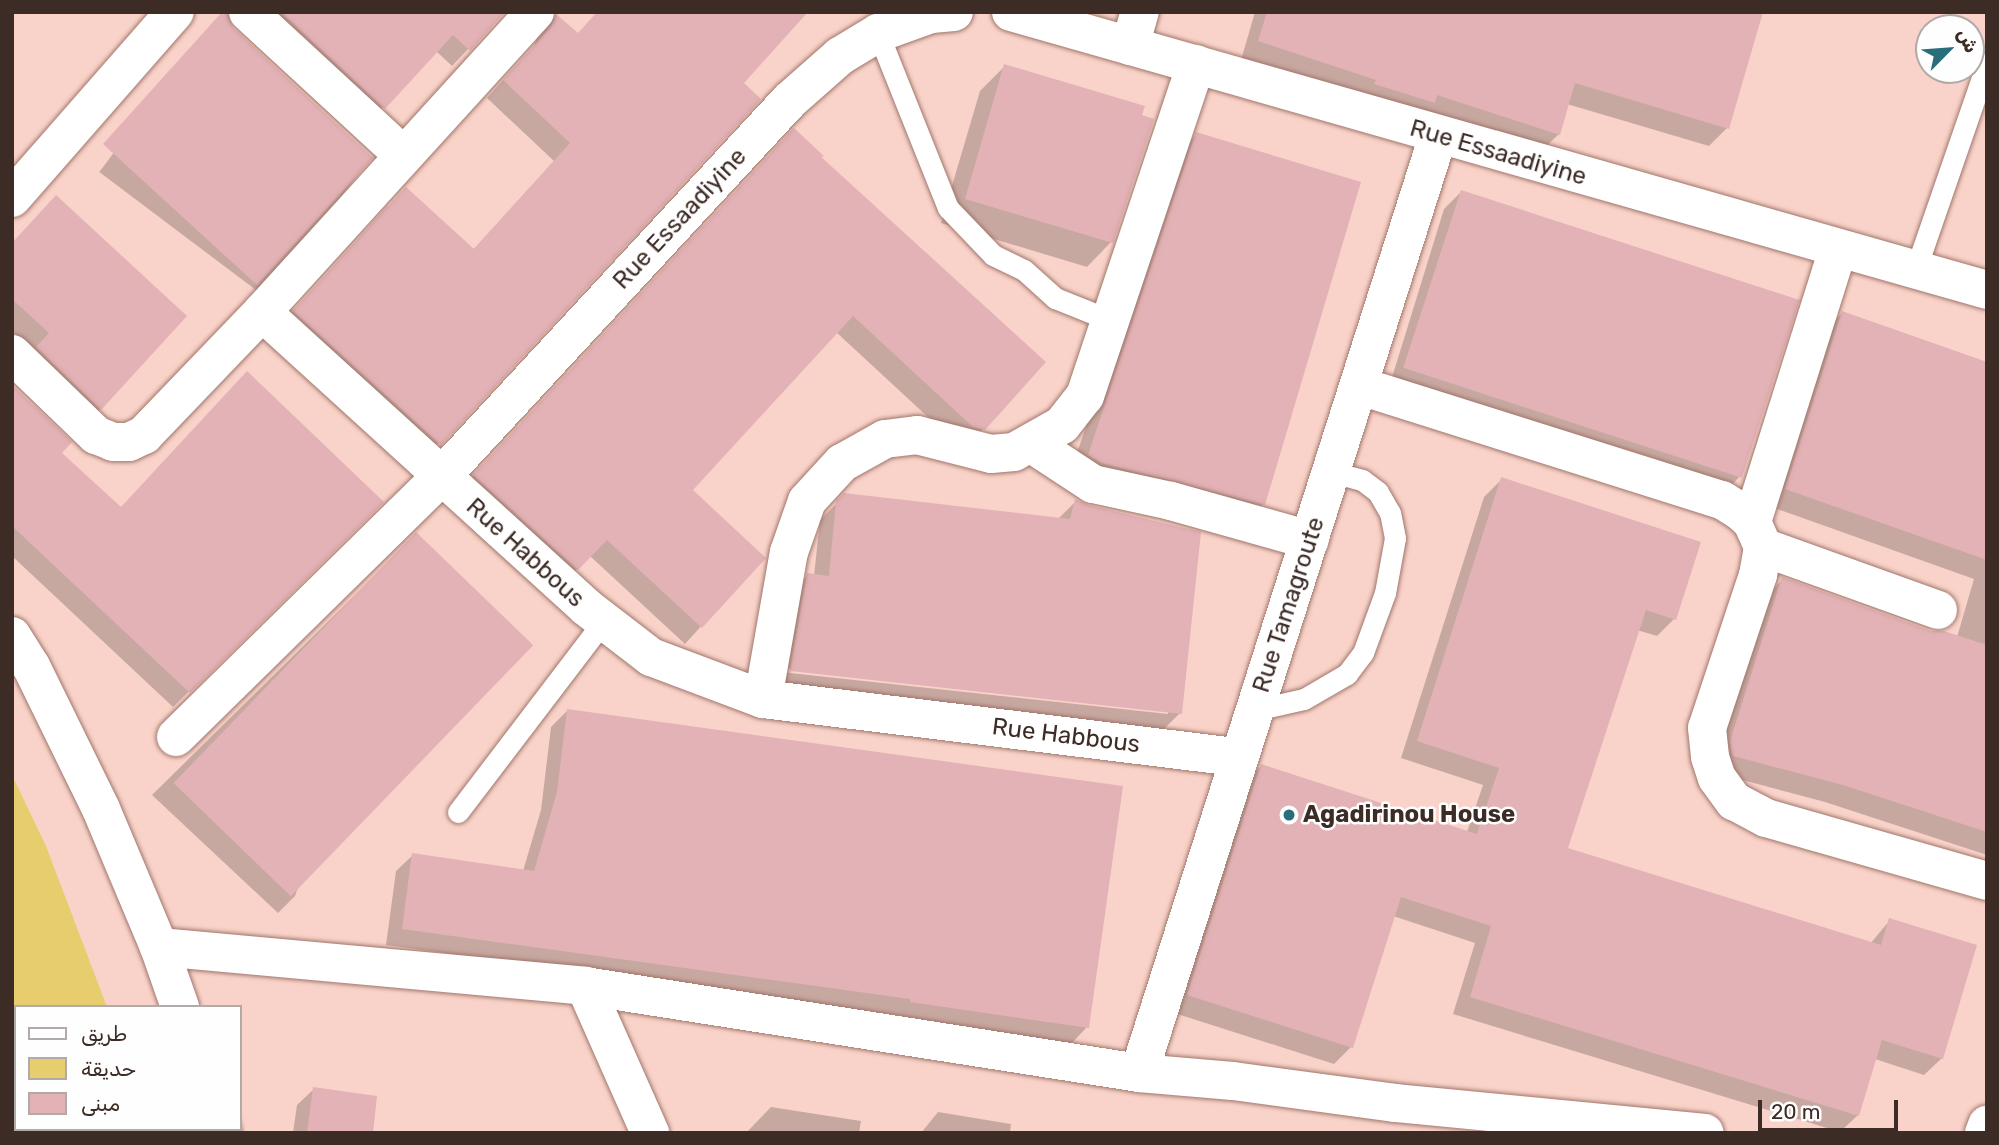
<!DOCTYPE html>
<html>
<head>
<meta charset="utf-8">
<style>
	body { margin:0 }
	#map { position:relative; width:1999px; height:1145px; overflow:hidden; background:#f9d3c9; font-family:Rubik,Vazirmatn,sans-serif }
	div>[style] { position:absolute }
	.green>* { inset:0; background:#e8cd6e }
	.shadow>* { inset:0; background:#0003; transform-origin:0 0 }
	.building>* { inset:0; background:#e3b2b6; transform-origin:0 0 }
	.path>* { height:4.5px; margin-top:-2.25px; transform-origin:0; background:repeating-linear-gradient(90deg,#937870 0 5px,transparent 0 10px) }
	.roads { filter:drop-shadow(0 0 2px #a1766c) drop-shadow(0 0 2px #a1766c) }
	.service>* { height:21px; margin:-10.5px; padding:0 10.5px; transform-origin:10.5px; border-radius:10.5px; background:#fff }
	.minor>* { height:38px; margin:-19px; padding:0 19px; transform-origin:19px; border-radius:19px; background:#fff }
	.dots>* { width:19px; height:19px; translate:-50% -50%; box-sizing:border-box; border:4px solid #fefefe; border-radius:50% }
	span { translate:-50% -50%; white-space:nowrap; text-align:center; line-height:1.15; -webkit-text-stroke:5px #fefefe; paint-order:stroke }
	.street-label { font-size:24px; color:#3d2b26 }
	.poi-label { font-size:24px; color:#3d2b26; font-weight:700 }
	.left { translate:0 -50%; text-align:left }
	.frame { position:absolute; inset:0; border:14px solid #3d2b26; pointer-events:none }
	.legend { position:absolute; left:14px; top:1005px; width:228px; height:126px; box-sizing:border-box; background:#fefefe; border:2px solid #b1aaa8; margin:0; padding:9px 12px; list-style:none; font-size:21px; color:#3d2b26 }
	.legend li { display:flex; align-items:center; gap:14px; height:35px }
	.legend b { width:35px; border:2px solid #b1aaa8 }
	.north { position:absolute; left:1915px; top:14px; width:70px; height:70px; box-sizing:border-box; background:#fefefe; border:2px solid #b1aaa8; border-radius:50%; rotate:65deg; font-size:19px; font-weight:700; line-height:28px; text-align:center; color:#3d2b26 }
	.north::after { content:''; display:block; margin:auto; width:24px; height:32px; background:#286e7d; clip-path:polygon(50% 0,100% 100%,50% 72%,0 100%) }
	.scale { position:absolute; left:1758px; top:1100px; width:140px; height:32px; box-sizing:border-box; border:4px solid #3d2b26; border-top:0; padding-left:9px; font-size:21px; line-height:24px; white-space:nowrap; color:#3d2b26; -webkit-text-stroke:5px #fefefe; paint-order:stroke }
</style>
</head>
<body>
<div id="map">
	<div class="green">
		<div style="clip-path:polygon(12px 775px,46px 846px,107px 1007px,16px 1007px,16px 1129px,152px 1129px,153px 1133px,12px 1133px)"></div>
	</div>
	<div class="shadow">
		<div style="clip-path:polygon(246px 12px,503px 12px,452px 66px,436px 51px,367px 124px)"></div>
		<div style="clip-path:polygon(1255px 12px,1736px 12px,1727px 128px,1709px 146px,1567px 104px,1559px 134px,1540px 152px,1241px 60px)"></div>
		<div style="clip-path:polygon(556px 16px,577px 35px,742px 83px,759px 99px,422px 461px,277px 329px,388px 206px,473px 250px,554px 161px,487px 98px,534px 46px,539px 33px)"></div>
		<div style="left:204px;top:33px;width:208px;height:174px;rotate:37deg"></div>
		<div style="clip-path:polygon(1005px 66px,1111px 242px,1087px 267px,941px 223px,980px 91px)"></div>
		<div style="clip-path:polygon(794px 131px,822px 157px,820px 159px,983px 429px,967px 445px,956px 443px,836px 332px,691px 490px,763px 558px,685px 644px,590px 556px,561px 585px,458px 492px)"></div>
		<div style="clip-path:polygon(1197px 134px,1263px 504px,1244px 522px,1070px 474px,1178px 153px)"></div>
		<div style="clip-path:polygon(1461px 192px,1742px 474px,1726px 491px,1390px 384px,1444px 209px)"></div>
		<div style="clip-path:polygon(12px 244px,100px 409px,83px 425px,33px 351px,12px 331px)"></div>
		<div style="clip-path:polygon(1842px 313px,1987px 364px,1987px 855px,1825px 802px,1716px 773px,1714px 760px,1765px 597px,1783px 579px,1930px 632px,1957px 637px,1974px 579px,1769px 506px,1825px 331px)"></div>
		<div style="clip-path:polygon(12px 387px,60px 453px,120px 509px,382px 502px,173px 707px,12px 556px)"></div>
		<div style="clip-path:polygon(1502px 479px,1674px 619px,1657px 636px,1637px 630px,1566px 849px,1870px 944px,1890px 920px,1942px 1058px,1924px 1075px,1875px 1059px,1858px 1115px,1840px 1132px,1453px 1014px,1475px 943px,1393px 916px,1351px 1047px,1334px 1064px,1171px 1012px,1244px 783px,1261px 766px,1467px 832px,1483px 785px,1401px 758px,1484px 497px)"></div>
		<div style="clip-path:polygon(evenodd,845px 495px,1058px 519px,1076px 501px,1180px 713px,1163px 730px,774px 687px,791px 592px,808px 575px,814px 576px,820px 520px,845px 495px,782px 668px,1168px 711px,1168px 714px,781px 672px,782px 668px)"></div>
		<div style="clip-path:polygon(416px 535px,295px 896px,278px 913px,152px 795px)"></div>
		<div style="clip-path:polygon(568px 710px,1087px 1027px,1071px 1044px,895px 1015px,386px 945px,396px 871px,413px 855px,523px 871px,541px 810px,551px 727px)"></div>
		<div style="clip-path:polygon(314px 1089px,371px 1133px,293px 1133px,297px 1105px)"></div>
		<div style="clip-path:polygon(771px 1107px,861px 1121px,859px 1133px,746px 1133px)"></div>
		<div style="clip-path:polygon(938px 1112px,1011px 1124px,1010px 1133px,921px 1133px)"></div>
	</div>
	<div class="building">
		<div style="clip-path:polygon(222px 12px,227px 12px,233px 28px,373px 158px,257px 285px,103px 144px)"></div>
		<div style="clip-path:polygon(281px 12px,505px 12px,470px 51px,453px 35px,385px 109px)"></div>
		<div style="clip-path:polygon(597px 12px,808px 12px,744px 83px,761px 99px,441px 445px,293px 311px,406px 187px,474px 249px,570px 143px,503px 80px,551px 27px,556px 14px,578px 33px)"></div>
		<div style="clip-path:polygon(1267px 12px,1763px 12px,1729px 129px,1575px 83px,1560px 135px,1437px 95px,1435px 103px,1403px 93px,1374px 84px,1376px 80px,1258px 41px)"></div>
		<div style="clip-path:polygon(1004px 64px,1145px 106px,1142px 115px,1154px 119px,1113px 243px,965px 199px)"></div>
		<div style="clip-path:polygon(794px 128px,825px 157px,819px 155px,1046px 362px,985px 430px,973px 427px,853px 316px,693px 490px,766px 558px,702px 628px,607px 540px,578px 570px,473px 475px)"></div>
		<div style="clip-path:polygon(1196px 132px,1361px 182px,1265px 505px,1102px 463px,1088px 455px)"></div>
		<div style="left:1461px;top:190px;width:356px;height:187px;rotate:18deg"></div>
		<div style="clip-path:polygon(56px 195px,187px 316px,101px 410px,36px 347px,49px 333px,12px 299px,12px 243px)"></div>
		<div style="clip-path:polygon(1842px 311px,1987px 362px,1987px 560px,1785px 489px)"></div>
		<div style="clip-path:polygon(247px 371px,384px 502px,190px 693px,12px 526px,12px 385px,72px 442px,62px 453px,121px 507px)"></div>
		<div style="clip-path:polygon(1501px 477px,1701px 542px,1676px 620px,1646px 610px,1568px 848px,1881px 945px,1889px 918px,1977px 945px,1943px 1059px,1882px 1040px,1859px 1116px,1470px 997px,1491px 926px,1401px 897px,1353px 1048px,1187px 995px,1261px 764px,1477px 834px,1499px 768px,1417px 741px)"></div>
		<div style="clip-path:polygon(844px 493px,1070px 519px,1075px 499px,1088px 505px,1201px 532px,1182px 714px,790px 671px,807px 573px,829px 576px,836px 501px)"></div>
		<div style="left:416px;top:532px;width:163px;height:349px;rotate:44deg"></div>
		<div style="clip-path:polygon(1782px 577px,1931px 631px,1944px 631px,1987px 645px,1987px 832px,1843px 785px,1733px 756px,1730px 741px)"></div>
		<div style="clip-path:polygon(567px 709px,1123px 786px,1089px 1028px,910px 1002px,910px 999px,402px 929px,412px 853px,534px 871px,557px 792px)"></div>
		<div style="clip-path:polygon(313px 1087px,377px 1096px,373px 1133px,307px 1133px)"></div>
	</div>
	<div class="path">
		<div style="left:12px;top:1054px;width:8px;rotate:60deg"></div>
		<div style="left:12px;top:1112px;width:4px"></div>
		<div style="left:49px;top:1129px;width:4px;rotate:63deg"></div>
	</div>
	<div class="roads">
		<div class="service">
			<div style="left:878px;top:33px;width:188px;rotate:68.2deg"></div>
			<div style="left:948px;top:208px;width:65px;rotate:46.2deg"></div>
			<div style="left:993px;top:255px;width:34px;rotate:26deg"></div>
			<div style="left:1024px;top:270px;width:42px;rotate:42.1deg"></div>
			<div style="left:1055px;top:298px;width:45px;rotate:22deg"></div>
			<div style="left:1097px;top:315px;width:16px"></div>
			<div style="left:1915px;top:271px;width:220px;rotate:-70.9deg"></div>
			<div style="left:1255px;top:710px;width:50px;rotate:-12.7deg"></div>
			<div style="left:1304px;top:699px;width:50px;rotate:-30.2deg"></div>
			<div style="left:1347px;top:674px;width:26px;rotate:-53deg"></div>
			<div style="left:1363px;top:653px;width:64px;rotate:-69.9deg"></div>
			<div style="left:1385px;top:593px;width:56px;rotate:-79.7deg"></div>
			<div style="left:1395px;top:538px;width:25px;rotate:-101deg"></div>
			<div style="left:1390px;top:513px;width:24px;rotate:-120deg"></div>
			<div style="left:1378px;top:492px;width:20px;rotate:-143deg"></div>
			<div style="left:1362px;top:480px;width:31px;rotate:-165deg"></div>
			<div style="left:458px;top:812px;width:239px;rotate:-52.7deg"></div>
		</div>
		<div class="minor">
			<div style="left:248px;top:12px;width:211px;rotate:42.7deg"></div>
			<div style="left:535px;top:12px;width:406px;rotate:132.3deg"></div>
			<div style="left:262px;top:312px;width:438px;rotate:42.3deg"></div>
			<div style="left:586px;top:607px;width:82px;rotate:37.6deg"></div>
			<div style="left:651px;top:657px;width:120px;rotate:20.6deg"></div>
			<div style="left:763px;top:699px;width:479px;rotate:7deg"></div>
			<div style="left:1011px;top:12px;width:1015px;rotate:15.9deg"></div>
			<div style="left:1130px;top:46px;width:35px;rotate:-74deg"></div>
			<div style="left:12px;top:198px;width:247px;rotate:-48.8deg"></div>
			<div style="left:12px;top:354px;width:117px;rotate:44deg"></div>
			<div style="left:96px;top:435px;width:18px;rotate:22deg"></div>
			<div style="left:113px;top:442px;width:16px"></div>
			<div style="left:129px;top:442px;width:17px;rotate:-25deg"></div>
			<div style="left:144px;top:435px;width:170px;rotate:-46.2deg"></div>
			<div style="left:1360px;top:386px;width:380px;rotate:17.5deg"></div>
			<div style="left:1722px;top:500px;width:22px;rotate:32deg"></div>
			<div style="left:1741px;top:512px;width:15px;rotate:42deg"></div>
			<div style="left:1752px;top:522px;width:27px;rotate:66deg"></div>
			<div style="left:1763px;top:547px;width:28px;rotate:100deg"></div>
			<div style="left:1758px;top:575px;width:161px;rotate:108.4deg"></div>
			<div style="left:1707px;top:728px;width:29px;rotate:84deg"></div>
			<div style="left:1710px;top:757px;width:22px;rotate:72deg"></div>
			<div style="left:1717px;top:778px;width:29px;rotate:54deg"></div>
			<div style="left:1734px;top:801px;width:36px;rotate:28deg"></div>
			<div style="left:1766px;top:818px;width:230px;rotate:15.9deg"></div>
			<div style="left:1032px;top:444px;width:73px;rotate:33.3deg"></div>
			<div style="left:1093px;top:484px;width:80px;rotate:12.3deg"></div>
			<div style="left:1171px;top:501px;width:144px;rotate:15.7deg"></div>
			<div style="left:1752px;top:522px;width:285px;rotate:-72.5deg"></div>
			<div style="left:1763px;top:547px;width:186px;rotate:19.8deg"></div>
			<div style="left:12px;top:636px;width:36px;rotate:58deg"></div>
			<div style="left:31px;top:666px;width:159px;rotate:63.9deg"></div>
			<div style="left:101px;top:809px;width:150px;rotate:67.2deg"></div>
			<div style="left:159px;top:947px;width:64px;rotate:70.7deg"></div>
			<div style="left:763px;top:699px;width:149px;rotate:-80deg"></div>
			<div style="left:789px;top:552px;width:54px;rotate:-70.6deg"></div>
			<div style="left:807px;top:501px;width:52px;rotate:-47.4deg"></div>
			<div style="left:842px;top:463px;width:49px;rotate:-29.2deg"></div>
			<div style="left:885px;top:439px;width:32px;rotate:-7deg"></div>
			<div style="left:917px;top:435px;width:76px;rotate:14.4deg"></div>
			<div style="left:991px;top:454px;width:23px;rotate:-5deg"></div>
			<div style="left:1014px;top:452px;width:55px;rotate:-29.4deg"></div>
			<div style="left:1062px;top:425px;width:37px;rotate:-52deg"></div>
			<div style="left:1085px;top:396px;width:350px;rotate:-71.5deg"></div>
			<div style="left:176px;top:737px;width:371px;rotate:-44.5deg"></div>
			<div style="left:441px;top:477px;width:512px;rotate:-47.21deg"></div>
			<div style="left:789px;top:101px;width:68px;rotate:-41.4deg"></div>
			<div style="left:840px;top:56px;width:44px;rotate:-31.2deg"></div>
			<div style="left:878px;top:33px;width:56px;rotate:-19.7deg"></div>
			<div style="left:931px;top:14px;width:23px;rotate:-5deg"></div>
			<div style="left:159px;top:947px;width:428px;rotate:5.2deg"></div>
			<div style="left:585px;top:986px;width:561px;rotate:8.92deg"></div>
			<div style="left:1139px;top:1073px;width:94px;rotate:4.9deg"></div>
			<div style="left:1233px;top:1081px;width:163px;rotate:7.7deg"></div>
			<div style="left:1395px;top:1103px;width:311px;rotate:5.5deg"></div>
			<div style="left:585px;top:986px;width:161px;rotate:66.1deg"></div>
			<div style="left:1139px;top:1073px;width:984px;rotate:-72.3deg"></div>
			<div style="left:221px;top:1129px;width:4px;rotate:76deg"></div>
			<div style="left:1984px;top:1133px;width:9px;rotate:-69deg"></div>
		</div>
	</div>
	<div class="dots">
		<div style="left:1289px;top:815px;background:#286e7d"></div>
	</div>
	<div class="street-label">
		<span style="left:1498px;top:153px;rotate:16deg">Rue Essaadiyine</span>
		<span style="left:680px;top:219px;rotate:-47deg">Rue Essaadiyine</span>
		<span style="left:525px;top:553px;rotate:42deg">Rue Habbous</span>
		<span style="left:1289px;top:605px;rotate:-72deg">Rue Tamagroute</span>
		<span style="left:1066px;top:736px;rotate:7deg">Rue Habbous</span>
	</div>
	<div class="poi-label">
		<span class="left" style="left:1303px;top:815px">Agadirinou House</span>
	</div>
	<div class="frame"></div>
	<ul class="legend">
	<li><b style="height:9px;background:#fff"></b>طريق</li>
	<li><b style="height:19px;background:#e8cd6e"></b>حديقة</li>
	<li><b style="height:19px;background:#e3b2b6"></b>مبنى</li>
	</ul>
	<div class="north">ش</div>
	<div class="scale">20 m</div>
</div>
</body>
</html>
